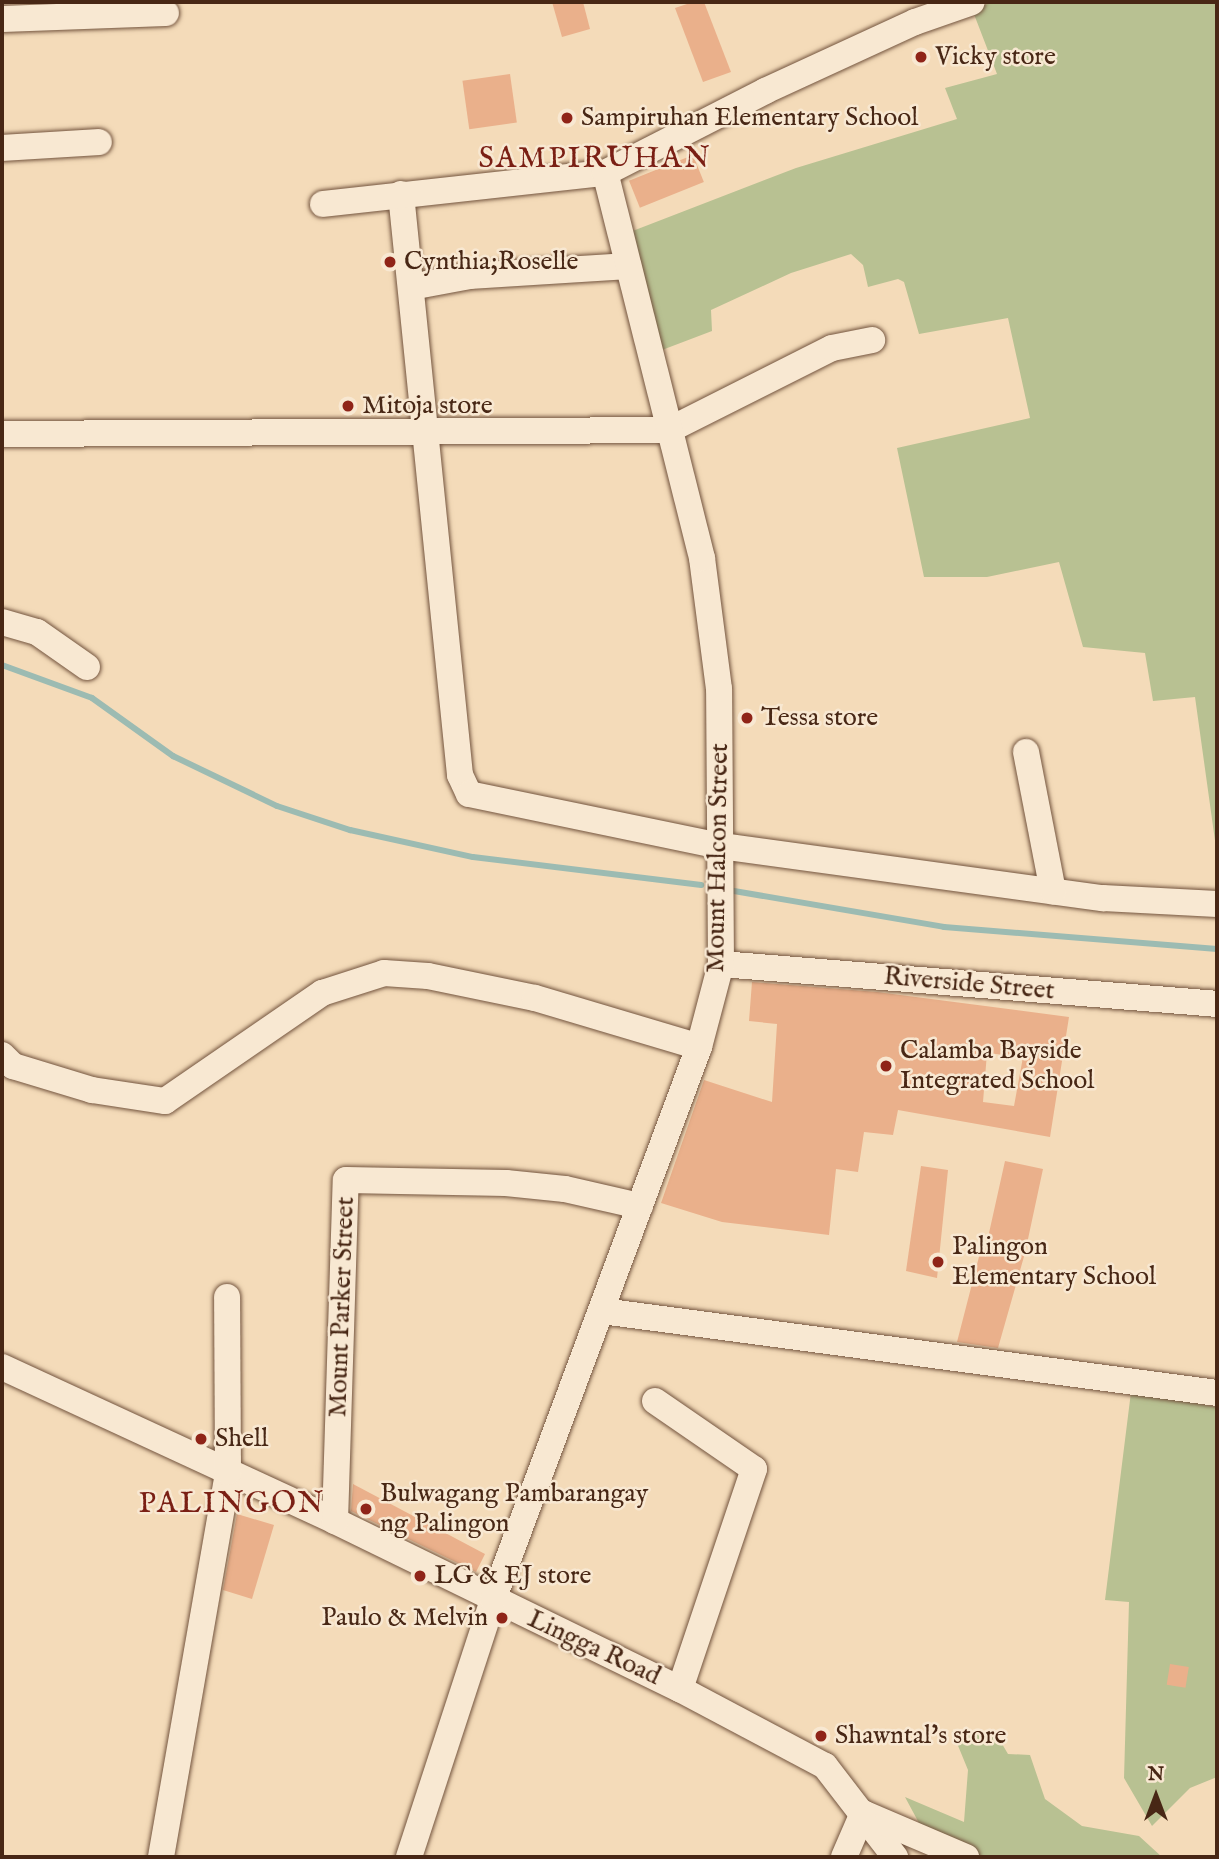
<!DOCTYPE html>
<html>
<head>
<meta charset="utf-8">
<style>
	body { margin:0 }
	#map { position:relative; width:1219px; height:1859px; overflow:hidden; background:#f4dbb9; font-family:"IM FELL English",serif }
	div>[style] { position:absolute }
	.green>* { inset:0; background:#b8c192 }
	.stream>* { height:6px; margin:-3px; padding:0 3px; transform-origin:3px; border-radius:3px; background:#9cbbb2 }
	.building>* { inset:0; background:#eab08b; transform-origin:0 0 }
	.roads { filter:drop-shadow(0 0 2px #73543e) drop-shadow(0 0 2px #73543e) }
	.minor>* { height:26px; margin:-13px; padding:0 13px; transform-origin:13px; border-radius:13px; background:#f8e8d2 }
	.dots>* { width:19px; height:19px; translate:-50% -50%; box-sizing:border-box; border:4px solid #f8e8d2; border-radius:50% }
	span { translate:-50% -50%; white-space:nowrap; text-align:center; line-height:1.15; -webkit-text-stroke:5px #f8e8d2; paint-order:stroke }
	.poi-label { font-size:26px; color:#482715 }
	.left { translate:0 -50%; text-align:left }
	.right { translate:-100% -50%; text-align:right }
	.street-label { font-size:26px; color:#482715 }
	.quarter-label { font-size:30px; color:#7a1f14; letter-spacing:2px }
	.frame { position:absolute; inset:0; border:4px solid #482715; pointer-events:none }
	.north { position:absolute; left:1121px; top:1761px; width:70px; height:70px; -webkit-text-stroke:5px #f8e8d2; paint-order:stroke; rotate:0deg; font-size:19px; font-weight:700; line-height:28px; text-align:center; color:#482715 }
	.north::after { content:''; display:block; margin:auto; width:24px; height:32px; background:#482715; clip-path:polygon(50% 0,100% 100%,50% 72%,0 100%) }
</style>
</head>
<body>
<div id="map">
	<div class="green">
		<div style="clip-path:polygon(994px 2px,1217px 2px,1217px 855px,1195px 697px,1153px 701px,1145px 653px,1083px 647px,1059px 562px,987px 577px,924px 577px,897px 448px,1030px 418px,1008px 318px,919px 334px,904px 282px,898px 279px,868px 287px,863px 265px,851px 254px,791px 273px,711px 310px,712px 331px,662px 350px,630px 232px,796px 168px,957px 119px,945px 88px,997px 74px,972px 9px)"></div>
		<div style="clip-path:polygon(1131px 1392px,1217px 1407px,1217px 1777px,1190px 1788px,1152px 1826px,1124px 1778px,1129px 1602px,1105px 1600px)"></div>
		<div style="clip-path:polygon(952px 1731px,995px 1732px,1008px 1754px,1030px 1755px,1045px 1799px,1082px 1826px,1139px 1836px,1162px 1857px,931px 1857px,935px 1853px,905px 1797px,964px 1822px,968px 1770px)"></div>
	</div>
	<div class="stream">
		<div style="left:2px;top:665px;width:96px;rotate:20.1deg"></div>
		<div style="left:92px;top:698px;width:100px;rotate:35.6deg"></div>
		<div style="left:173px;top:756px;width:115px;rotate:25.7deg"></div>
		<div style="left:277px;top:806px;width:77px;rotate:18.2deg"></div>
		<div style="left:350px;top:830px;width:126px;rotate:12.4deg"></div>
		<div style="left:473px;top:857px;width:230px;rotate:7deg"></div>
		<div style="left:734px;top:891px;width:213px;rotate:9.7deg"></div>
		<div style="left:944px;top:927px;width:274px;rotate:4.6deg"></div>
	</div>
	<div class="building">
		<div style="clip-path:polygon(552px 2px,583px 2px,590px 29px,562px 37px)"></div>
		<div style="clip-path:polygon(693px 2px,704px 2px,731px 72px,703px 82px,675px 8px)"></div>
		<div style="left:510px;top:74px;width:49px;height:48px;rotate:82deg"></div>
		<div style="left:693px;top:155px;width:29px;height:69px;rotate:68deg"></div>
		<div style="clip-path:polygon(evenodd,752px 982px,877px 992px,1069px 1017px,1050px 1137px,898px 1110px,893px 1135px,864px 1132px,858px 1172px,836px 1169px,829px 1235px,722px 1222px,661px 1203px,704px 1080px,772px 1102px,777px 1024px,749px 1021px,752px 982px,987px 1053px,1023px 1057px,1014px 1106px,983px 1102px,987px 1053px)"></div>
		<div style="clip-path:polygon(1005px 1161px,1043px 1169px,1025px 1253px,998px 1348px,957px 1342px,981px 1249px,985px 1251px)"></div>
		<div style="clip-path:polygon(921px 1166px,948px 1170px,937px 1278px,906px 1271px)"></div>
		<div style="clip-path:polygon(353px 1484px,485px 1554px,476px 1572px,351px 1511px)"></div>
		<div style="clip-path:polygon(237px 1514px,274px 1525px,252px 1599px,223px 1590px)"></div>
		<div style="left:1170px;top:1664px;width:19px;height:21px;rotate:9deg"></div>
	</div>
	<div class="roads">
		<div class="minor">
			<div style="left:2px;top:19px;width:164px;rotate:-2.1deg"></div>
			<div style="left:2px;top:148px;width:97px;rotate:-3.5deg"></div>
			<div style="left:401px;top:194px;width:584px;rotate:84.2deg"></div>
			<div style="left:460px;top:775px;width:21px;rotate:65deg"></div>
			<div style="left:469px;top:794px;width:257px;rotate:11.7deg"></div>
			<div style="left:721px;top:846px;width:386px;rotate:7.8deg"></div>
			<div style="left:1103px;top:898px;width:114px;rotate:3deg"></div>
			<div style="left:323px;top:204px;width:284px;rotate:-6.3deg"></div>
			<div style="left:605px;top:173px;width:180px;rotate:-27.1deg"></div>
			<div style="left:765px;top:91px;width:165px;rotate:-24.7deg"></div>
			<div style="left:915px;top:22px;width:60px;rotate:-19.3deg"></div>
			<div style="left:411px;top:287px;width:60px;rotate:-10.6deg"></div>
			<div style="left:470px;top:276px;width:158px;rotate:-3.6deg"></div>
			<div style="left:2px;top:434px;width:667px;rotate:-0.34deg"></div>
			<div style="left:669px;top:430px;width:182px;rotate:-26.7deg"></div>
			<div style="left:832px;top:348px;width:41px;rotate:-11.3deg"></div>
			<div style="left:2px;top:622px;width:36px;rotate:16deg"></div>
			<div style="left:37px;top:632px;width:61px;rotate:35deg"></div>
			<div style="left:1026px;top:752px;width:142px;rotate:79deg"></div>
			<div style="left:721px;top:964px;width:498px;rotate:4.6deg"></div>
			<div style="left:2px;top:1055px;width:16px;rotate:45deg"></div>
			<div style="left:13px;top:1066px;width:83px;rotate:16.9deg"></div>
			<div style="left:92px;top:1090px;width:74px;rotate:8.6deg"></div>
			<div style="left:165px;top:1101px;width:191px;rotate:-34.5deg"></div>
			<div style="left:322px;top:993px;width:65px;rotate:-17.9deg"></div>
			<div style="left:384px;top:973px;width:44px;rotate:3.9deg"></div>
			<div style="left:428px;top:976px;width:109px;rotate:11.6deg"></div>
			<div style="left:535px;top:998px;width:171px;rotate:16.6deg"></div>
			<div style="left:602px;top:1311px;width:620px;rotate:7.59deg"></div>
			<div style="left:2px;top:1367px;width:367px;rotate:24.8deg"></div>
			<div style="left:335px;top:1521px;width:384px;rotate:26deg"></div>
			<div style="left:680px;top:1689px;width:164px;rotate:28deg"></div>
			<div style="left:825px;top:1766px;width:115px;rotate:52.4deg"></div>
			<div style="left:655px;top:1401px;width:120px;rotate:34.5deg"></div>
			<div style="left:754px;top:1469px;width:232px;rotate:108.6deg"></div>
			<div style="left:335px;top:1521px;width:341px;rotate:-88.2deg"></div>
			<div style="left:346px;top:1180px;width:160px;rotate:1.1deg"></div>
			<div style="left:506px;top:1183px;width:59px;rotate:5.8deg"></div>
			<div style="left:565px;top:1189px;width:77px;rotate:12.8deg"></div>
			<div style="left:865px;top:1814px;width:110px;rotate:23.1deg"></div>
			<div style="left:161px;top:1857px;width:391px;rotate:-80.1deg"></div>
			<div style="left:228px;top:1472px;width:175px;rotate:-90.3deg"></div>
			<div style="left:409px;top:1857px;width:270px;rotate:-71.9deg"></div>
			<div style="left:493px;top:1600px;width:590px;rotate:-69.57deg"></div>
			<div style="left:699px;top:1047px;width:86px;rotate:-75.2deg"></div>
			<div style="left:721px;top:964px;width:275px;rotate:-90.4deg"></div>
			<div style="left:719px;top:689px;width:132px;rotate:-97.4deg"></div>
			<div style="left:702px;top:558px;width:397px;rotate:-104.1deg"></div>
			<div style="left:844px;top:1857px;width:48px;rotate:-66.6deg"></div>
		</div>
	</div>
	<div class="dots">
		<div style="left:921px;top:57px;background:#8f2418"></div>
		<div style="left:567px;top:118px;background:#8f2418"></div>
		<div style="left:390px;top:262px;background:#8f2418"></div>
		<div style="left:348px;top:406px;background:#8f2418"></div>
		<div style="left:747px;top:718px;background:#8f2418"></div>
		<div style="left:886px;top:1066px;background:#8f2418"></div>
		<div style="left:938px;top:1262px;background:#8f2418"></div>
		<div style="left:201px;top:1439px;background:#8f2418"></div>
		<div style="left:366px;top:1509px;background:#8f2418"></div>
		<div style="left:420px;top:1576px;background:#8f2418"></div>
		<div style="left:502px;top:1618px;background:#8f2418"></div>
		<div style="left:821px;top:1736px;background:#8f2418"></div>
	</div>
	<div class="poi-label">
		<span class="left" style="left:935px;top:57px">Vicky store</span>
		<span class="left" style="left:581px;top:118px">Sampiruhan Elementary School</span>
		<span class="left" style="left:404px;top:262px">Cynthia;Roselle</span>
		<span class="left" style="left:362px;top:406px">Mitoja store</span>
		<span class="left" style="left:761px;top:718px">Tessa store</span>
		<span class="left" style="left:900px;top:1066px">Calamba Bayside<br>Integrated School</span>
		<span class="left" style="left:952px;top:1262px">Palingon<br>Elementary School</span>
		<span class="left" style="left:215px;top:1439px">Shell</span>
		<span class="left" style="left:380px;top:1509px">Bulwagang Pambarangay<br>ng Palingon</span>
		<span class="left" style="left:434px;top:1576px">LG &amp; EJ store</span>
		<span class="right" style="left:488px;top:1618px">Paulo &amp; Melvin</span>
		<span class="left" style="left:835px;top:1736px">Shawntal's store</span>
	</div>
	<div class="street-label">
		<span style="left:718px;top:858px;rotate:-89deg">Mount Halcon Street</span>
		<span style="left:969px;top:984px;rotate:5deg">Riverside Street</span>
		<span style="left:342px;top:1307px;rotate:-88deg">Mount Parker Street</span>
		<span style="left:594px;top:1648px;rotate:25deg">Lingga Road</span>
	</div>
	<div class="quarter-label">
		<span style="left:595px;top:159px">SAMPIRUHAN</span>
		<span style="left:232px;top:1504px">PALINGON</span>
	</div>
	<div class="frame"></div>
	<div class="north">N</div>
</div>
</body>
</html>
